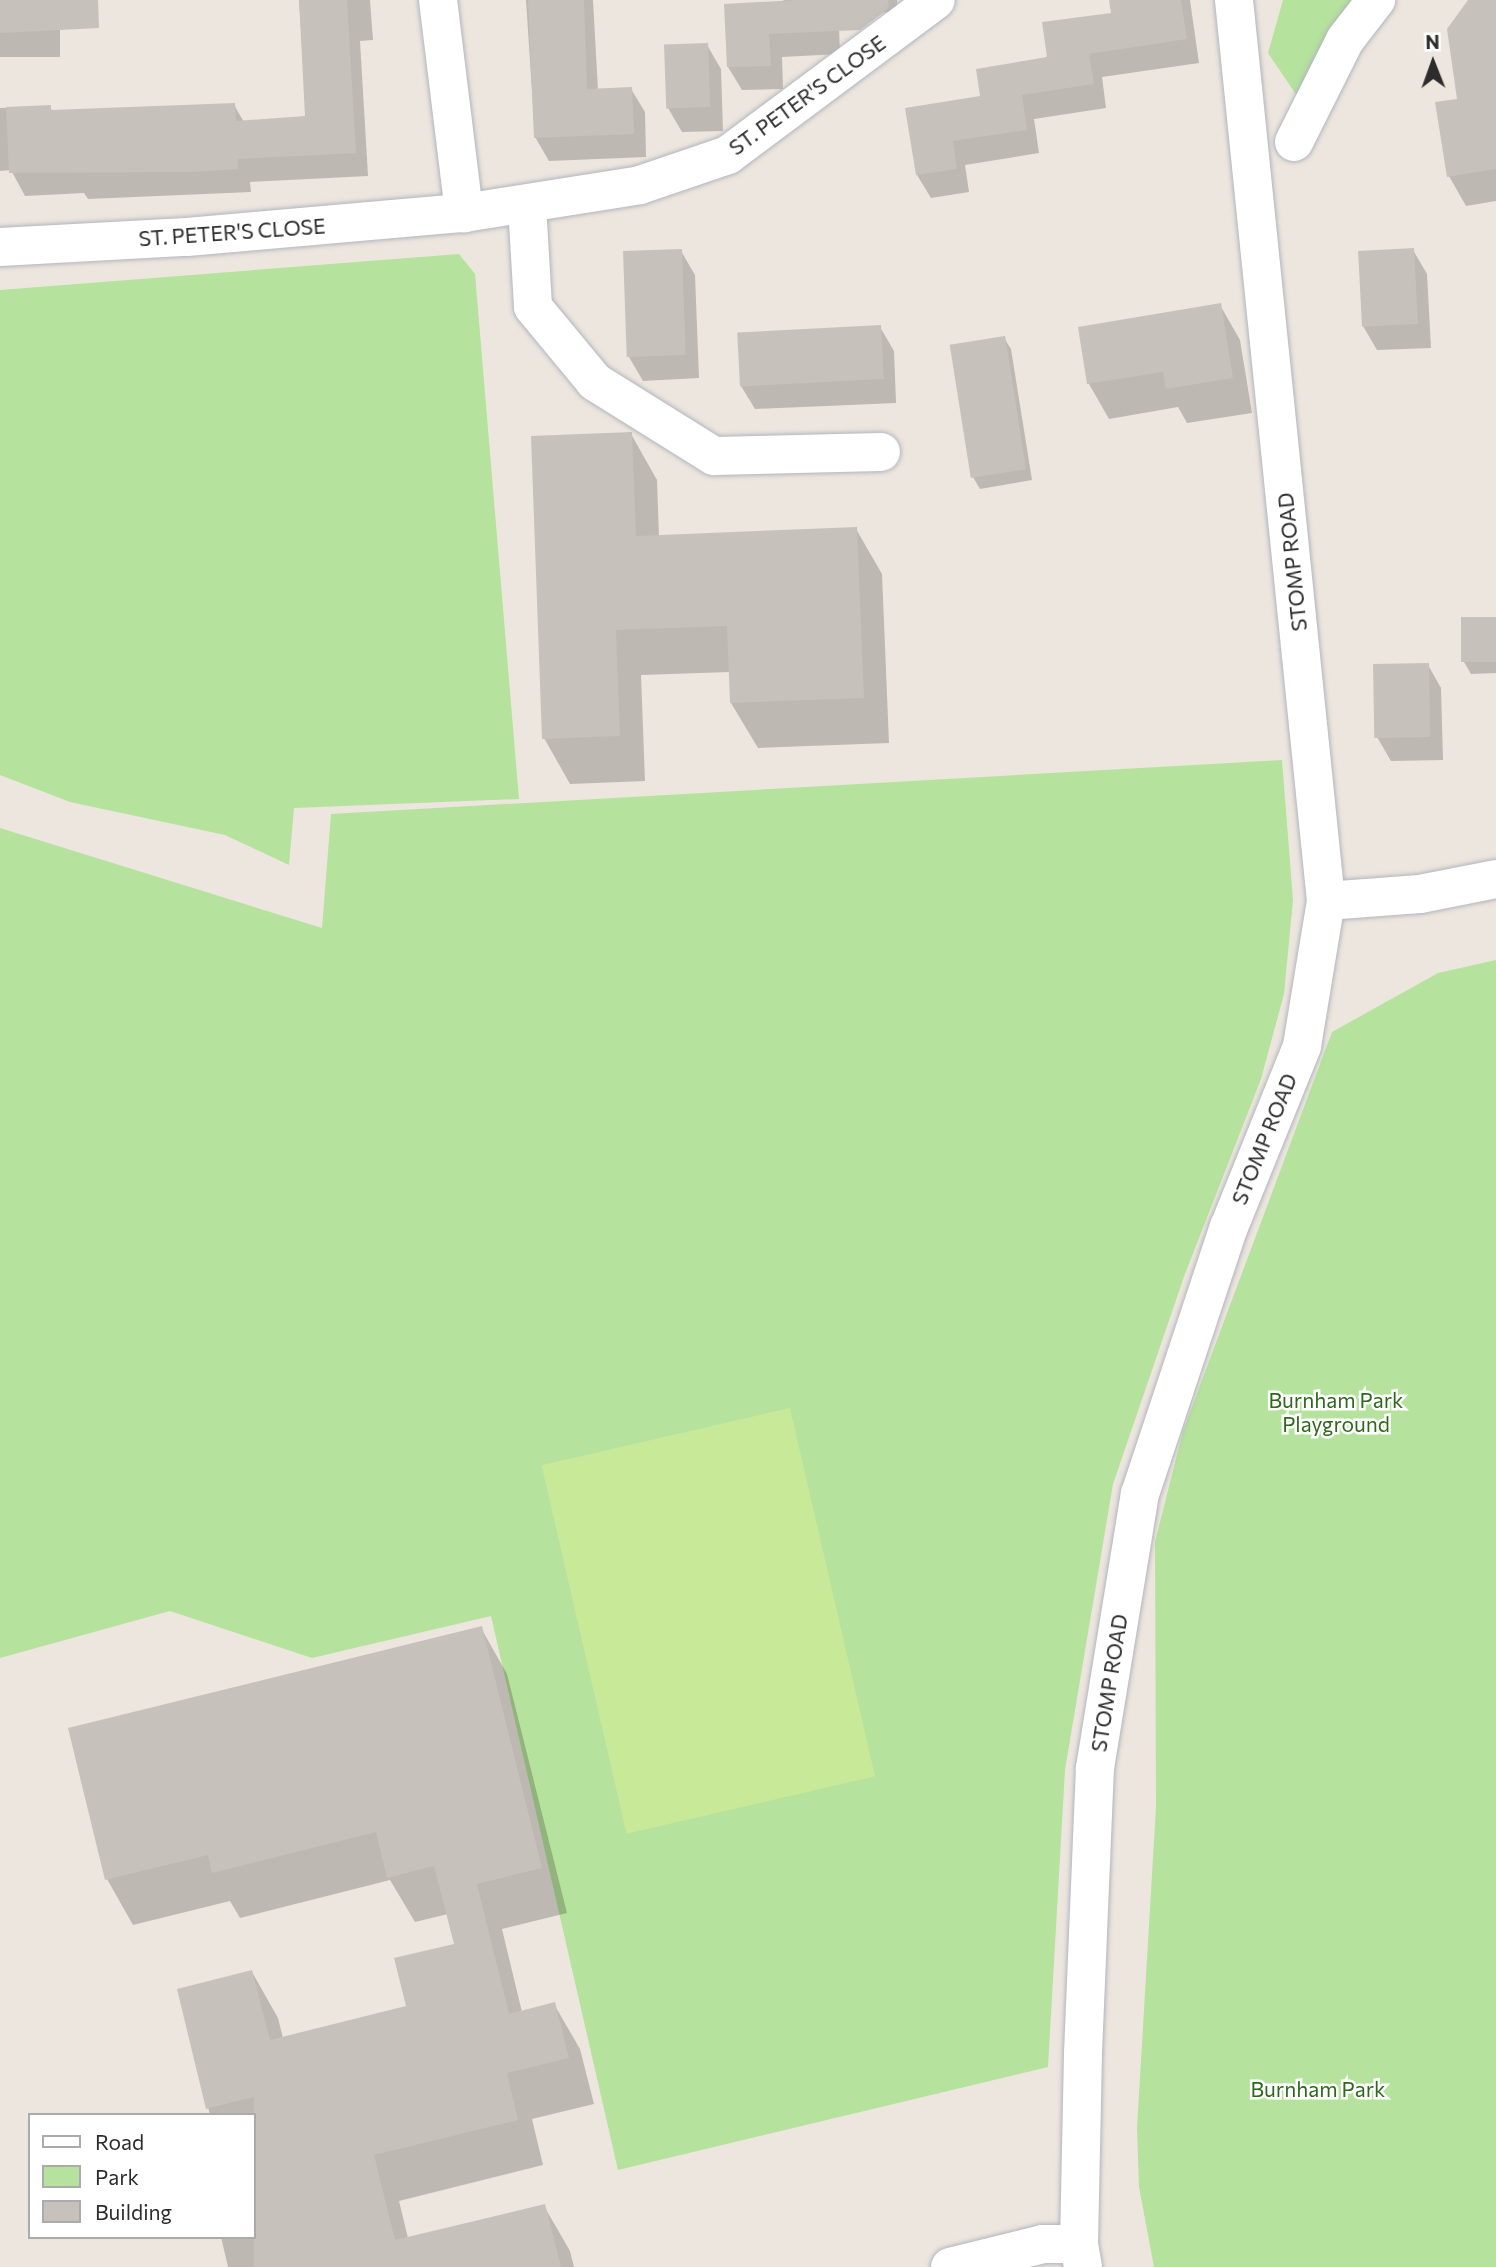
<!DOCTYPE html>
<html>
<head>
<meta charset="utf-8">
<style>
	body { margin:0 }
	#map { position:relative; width:1496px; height:2267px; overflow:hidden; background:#ede6de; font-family:Commissioner,sans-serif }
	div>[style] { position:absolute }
	.green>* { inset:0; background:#b5e29c }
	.pitch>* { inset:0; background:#c8e998; transform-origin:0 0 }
	.shadow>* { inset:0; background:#0003; transform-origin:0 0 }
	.building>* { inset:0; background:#c6c1ba; transform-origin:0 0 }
	.roads { filter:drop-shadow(0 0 2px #b2b5bf) drop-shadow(0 0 2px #b2b5bf) }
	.minor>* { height:38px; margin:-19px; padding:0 19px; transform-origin:19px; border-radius:19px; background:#fff }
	span { translate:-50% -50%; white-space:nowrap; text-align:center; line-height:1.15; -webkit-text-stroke:5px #fff; paint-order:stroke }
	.street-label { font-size:21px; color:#2c2c2c }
	.park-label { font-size:21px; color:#2d681c }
	.legend { position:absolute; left:28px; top:2113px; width:228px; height:126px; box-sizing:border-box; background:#fff; border:2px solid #ababab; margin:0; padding:9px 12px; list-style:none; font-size:21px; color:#2c2c2c }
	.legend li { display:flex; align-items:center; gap:14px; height:35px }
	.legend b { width:35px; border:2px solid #ababab }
	.north { position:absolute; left:1398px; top:28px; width:70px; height:70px; -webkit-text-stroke:5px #fff; paint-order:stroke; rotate:359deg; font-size:19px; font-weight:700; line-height:28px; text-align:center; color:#2c2c2c }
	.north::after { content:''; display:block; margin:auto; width:24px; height:32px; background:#2c2c2c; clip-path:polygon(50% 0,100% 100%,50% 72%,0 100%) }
</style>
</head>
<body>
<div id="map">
	<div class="green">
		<div style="clip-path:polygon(1283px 0,1365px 0,1312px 118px,1268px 53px)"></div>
		<div style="clip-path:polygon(459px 254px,475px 274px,519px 799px,294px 808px,289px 865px,225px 835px,70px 802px,0 775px,0 290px)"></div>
		<div style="clip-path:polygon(1282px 760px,1293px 900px,1284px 994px,1261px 1079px,1185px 1274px,1113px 1484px,1065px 1770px,1048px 2067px,618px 2170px,491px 1616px,312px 1658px,170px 1611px,0 1658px,0 828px,322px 928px,331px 814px)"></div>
		<div style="clip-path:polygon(1496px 960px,1496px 2267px,1154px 2267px,1139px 2187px,1137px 2128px,1156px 1807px,1155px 1542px,1183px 1431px,1332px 1032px,1438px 973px)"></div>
	</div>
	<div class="pitch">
		<div style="left:790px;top:1408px;width:378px;height:255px;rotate:77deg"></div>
	</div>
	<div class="shadow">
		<div style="left:0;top:0;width:60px;height:57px"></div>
		<div style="clip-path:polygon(299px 0,370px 0,373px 40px,360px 41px,368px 176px,250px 182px,251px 192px,88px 199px,84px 193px,25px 196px,11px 170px,0 171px,0 108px,50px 107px,53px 112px,234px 105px,244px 122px,307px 118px)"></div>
		<div style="clip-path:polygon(526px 0,593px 0,598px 90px,631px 89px,645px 112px,646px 157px,549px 161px,535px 137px)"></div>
		<div style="clip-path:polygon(784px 0,838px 0,840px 54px,782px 57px,783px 89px,742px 90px,728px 67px)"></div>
		<div style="clip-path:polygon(848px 0,897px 0,897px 12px,856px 13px)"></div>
		<div style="clip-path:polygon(1111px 0,1190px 0,1199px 63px,1102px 77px,1106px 108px,1034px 119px,1039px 153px,965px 165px,969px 192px,931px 198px,917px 175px,982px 98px,1113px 14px)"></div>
		<div style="clip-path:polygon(1470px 0,1496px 0,1496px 201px,1466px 206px,1449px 176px)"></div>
		<div style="clip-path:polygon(707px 45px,721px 69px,723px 131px,682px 132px,668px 108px)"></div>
		<div style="clip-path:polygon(1413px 250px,1427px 274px,1431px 348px,1377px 350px,1363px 326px)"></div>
		<div style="clip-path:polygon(681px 251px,695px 275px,699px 378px,643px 381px,629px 357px,625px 253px)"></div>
		<div style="clip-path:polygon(1220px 305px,1240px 340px,1252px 413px,1187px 423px,1178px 407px,1109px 419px,1089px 384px,1080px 328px)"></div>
		<div style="clip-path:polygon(880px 327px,894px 351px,896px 403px,755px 409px,741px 386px)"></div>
		<div style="clip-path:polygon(1004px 338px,1011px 349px,1032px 480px,980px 489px,973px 477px)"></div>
		<div style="clip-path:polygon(631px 434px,657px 480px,659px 537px,856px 529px,882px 574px,889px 743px,758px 748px,731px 703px,730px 672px,641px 675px,645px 781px,570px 784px,544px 738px)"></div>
		<div style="clip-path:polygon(1496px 621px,1496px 673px,1471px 674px,1464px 662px)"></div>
		<div style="clip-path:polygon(1428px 665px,1441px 688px,1443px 760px,1391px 761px,1377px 737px)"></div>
		<div style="clip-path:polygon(481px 1628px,507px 1674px,567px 1913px,502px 1929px,522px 2012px,554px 2004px,580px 2049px,594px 2104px,532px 2119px,543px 2165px,399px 2201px,408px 2238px,544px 2206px,570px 2251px,574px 2267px,228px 2267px,221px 2237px,254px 2237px,254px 2115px,210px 2115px,179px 1990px,252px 1972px,278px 2018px,283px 2038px,408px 2007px,456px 1945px,448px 1914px,415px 1922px,390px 1880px,240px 1918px,230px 1901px,133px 1925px,107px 1879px)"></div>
	</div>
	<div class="building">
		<div style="clip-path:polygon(0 0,98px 0,99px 28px,0 33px)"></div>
		<div style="clip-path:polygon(299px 0,347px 0,356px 153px,238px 159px,238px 169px,193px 172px,9px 173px,6px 107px,51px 105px,51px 110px,235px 103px,236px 121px,305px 116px)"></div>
		<div style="clip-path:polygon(528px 0,584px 0,587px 89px,632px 87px,634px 134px,534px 138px)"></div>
		<div style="clip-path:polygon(798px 0,888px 0,889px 8px,860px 30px,769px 34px,771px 66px,727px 67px,724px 4px)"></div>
		<div style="clip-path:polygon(1109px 0,1181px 0,1187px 39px,1089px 54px,1094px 84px,1022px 95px,1027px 130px,953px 141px,957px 169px,916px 175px,905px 108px,980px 96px,976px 69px,1047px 57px,1042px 22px,1111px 13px)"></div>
		<div style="clip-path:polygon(1468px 0,1496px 0,1496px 169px,1447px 177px,1435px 102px,1457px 99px,1447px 29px)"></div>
		<div style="left:708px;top:43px;width:64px;height:44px;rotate:88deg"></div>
		<div style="left:1414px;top:248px;width:76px;height:56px;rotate:87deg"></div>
		<div style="left:682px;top:249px;width:106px;height:59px;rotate:88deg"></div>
		<div style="clip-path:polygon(1221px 303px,1233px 378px,1166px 389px,1163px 372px,1087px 384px,1078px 327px)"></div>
		<div style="left:881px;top:325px;width:54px;height:144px;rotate:87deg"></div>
		<div style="left:1005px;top:336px;width:135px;height:56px;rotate:81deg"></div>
		<div style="clip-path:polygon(632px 432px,636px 536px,857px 527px,864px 698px,730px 703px,727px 626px,616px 630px,620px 736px,542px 739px,531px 436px)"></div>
		<div style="left:1496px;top:617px;width:45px;height:35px;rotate:90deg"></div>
		<div style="left:1429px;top:663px;width:74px;height:56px;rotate:89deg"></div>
		<div style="clip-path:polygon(482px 1626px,542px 1868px,477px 1884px,509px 2014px,555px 2002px,569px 2058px,507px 2073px,518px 2120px,374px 2155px,395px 2240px,545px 2204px,561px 2267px,254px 2267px,254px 2097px,206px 2109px,177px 1989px,252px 1970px,270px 2040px,406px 2006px,394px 1958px,454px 1944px,434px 1866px,387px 1878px,376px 1832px,212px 1873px,208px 1855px,105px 1880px,68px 1728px)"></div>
	</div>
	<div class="roads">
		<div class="minor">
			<div style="left:438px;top:0;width:215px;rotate:83deg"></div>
			<div style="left:1294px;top:142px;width:114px;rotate:-63.4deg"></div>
			<div style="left:1345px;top:40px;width:51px;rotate:-52.2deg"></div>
			<div style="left:527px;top:205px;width:102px;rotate:86.6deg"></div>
			<div style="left:533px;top:307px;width:97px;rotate:50.4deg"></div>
			<div style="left:595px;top:382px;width:140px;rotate:31.9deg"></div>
			<div style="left:714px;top:456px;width:167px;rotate:-1.4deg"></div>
			<div style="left:0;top:247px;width:187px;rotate:-3.1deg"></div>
			<div style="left:187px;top:237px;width:278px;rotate:-5deg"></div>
			<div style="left:464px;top:213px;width:178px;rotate:-9deg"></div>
			<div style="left:640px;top:185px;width:93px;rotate:-18.8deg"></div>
			<div style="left:728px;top:155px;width:259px;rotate:-36.7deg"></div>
			<div style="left:1326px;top:901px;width:94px;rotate:-4.3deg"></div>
			<div style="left:1420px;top:894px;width:77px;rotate:-11.2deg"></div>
			<div style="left:950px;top:2267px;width:96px;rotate:-13.9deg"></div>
			<div style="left:1043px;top:2244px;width:36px"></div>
			<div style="left:1083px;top:2267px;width:23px;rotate:-100deg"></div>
			<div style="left:1079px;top:2244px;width:191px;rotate:-88.8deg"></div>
			<div style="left:1083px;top:2053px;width:285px;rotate:-87.6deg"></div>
			<div style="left:1095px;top:1768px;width:278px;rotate:-80.7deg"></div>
			<div style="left:1140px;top:1494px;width:281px;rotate:-71.6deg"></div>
			<div style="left:1229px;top:1227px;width:195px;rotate:-68deg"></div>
			<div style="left:1302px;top:1046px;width:147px;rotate:-80.6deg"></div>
			<div style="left:1326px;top:901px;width:906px;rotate:-95.83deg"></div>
		</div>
	</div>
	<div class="street-label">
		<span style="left:807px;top:95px;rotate:-36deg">ST. PETER'S CLOSE</span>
		<span style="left:232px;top:232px;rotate:-4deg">ST. PETER'S CLOSE</span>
		<span style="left:1292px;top:562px;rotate:-96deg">STOMP ROAD</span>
		<span style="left:1264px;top:1139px;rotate:-68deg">STOMP ROAD</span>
		<span style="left:1109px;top:1683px;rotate:-81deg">STOMP ROAD</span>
	</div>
	<div class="park-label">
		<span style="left:1336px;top:1412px">Burnham Park<br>Playground</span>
		<span style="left:1318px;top:2089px">Burnham Park</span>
	</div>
	<ul class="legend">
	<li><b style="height:9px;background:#fff"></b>Road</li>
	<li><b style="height:19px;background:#b5e29c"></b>Park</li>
	<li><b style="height:19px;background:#c6c1ba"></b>Building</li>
	</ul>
	<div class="north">N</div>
</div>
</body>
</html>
